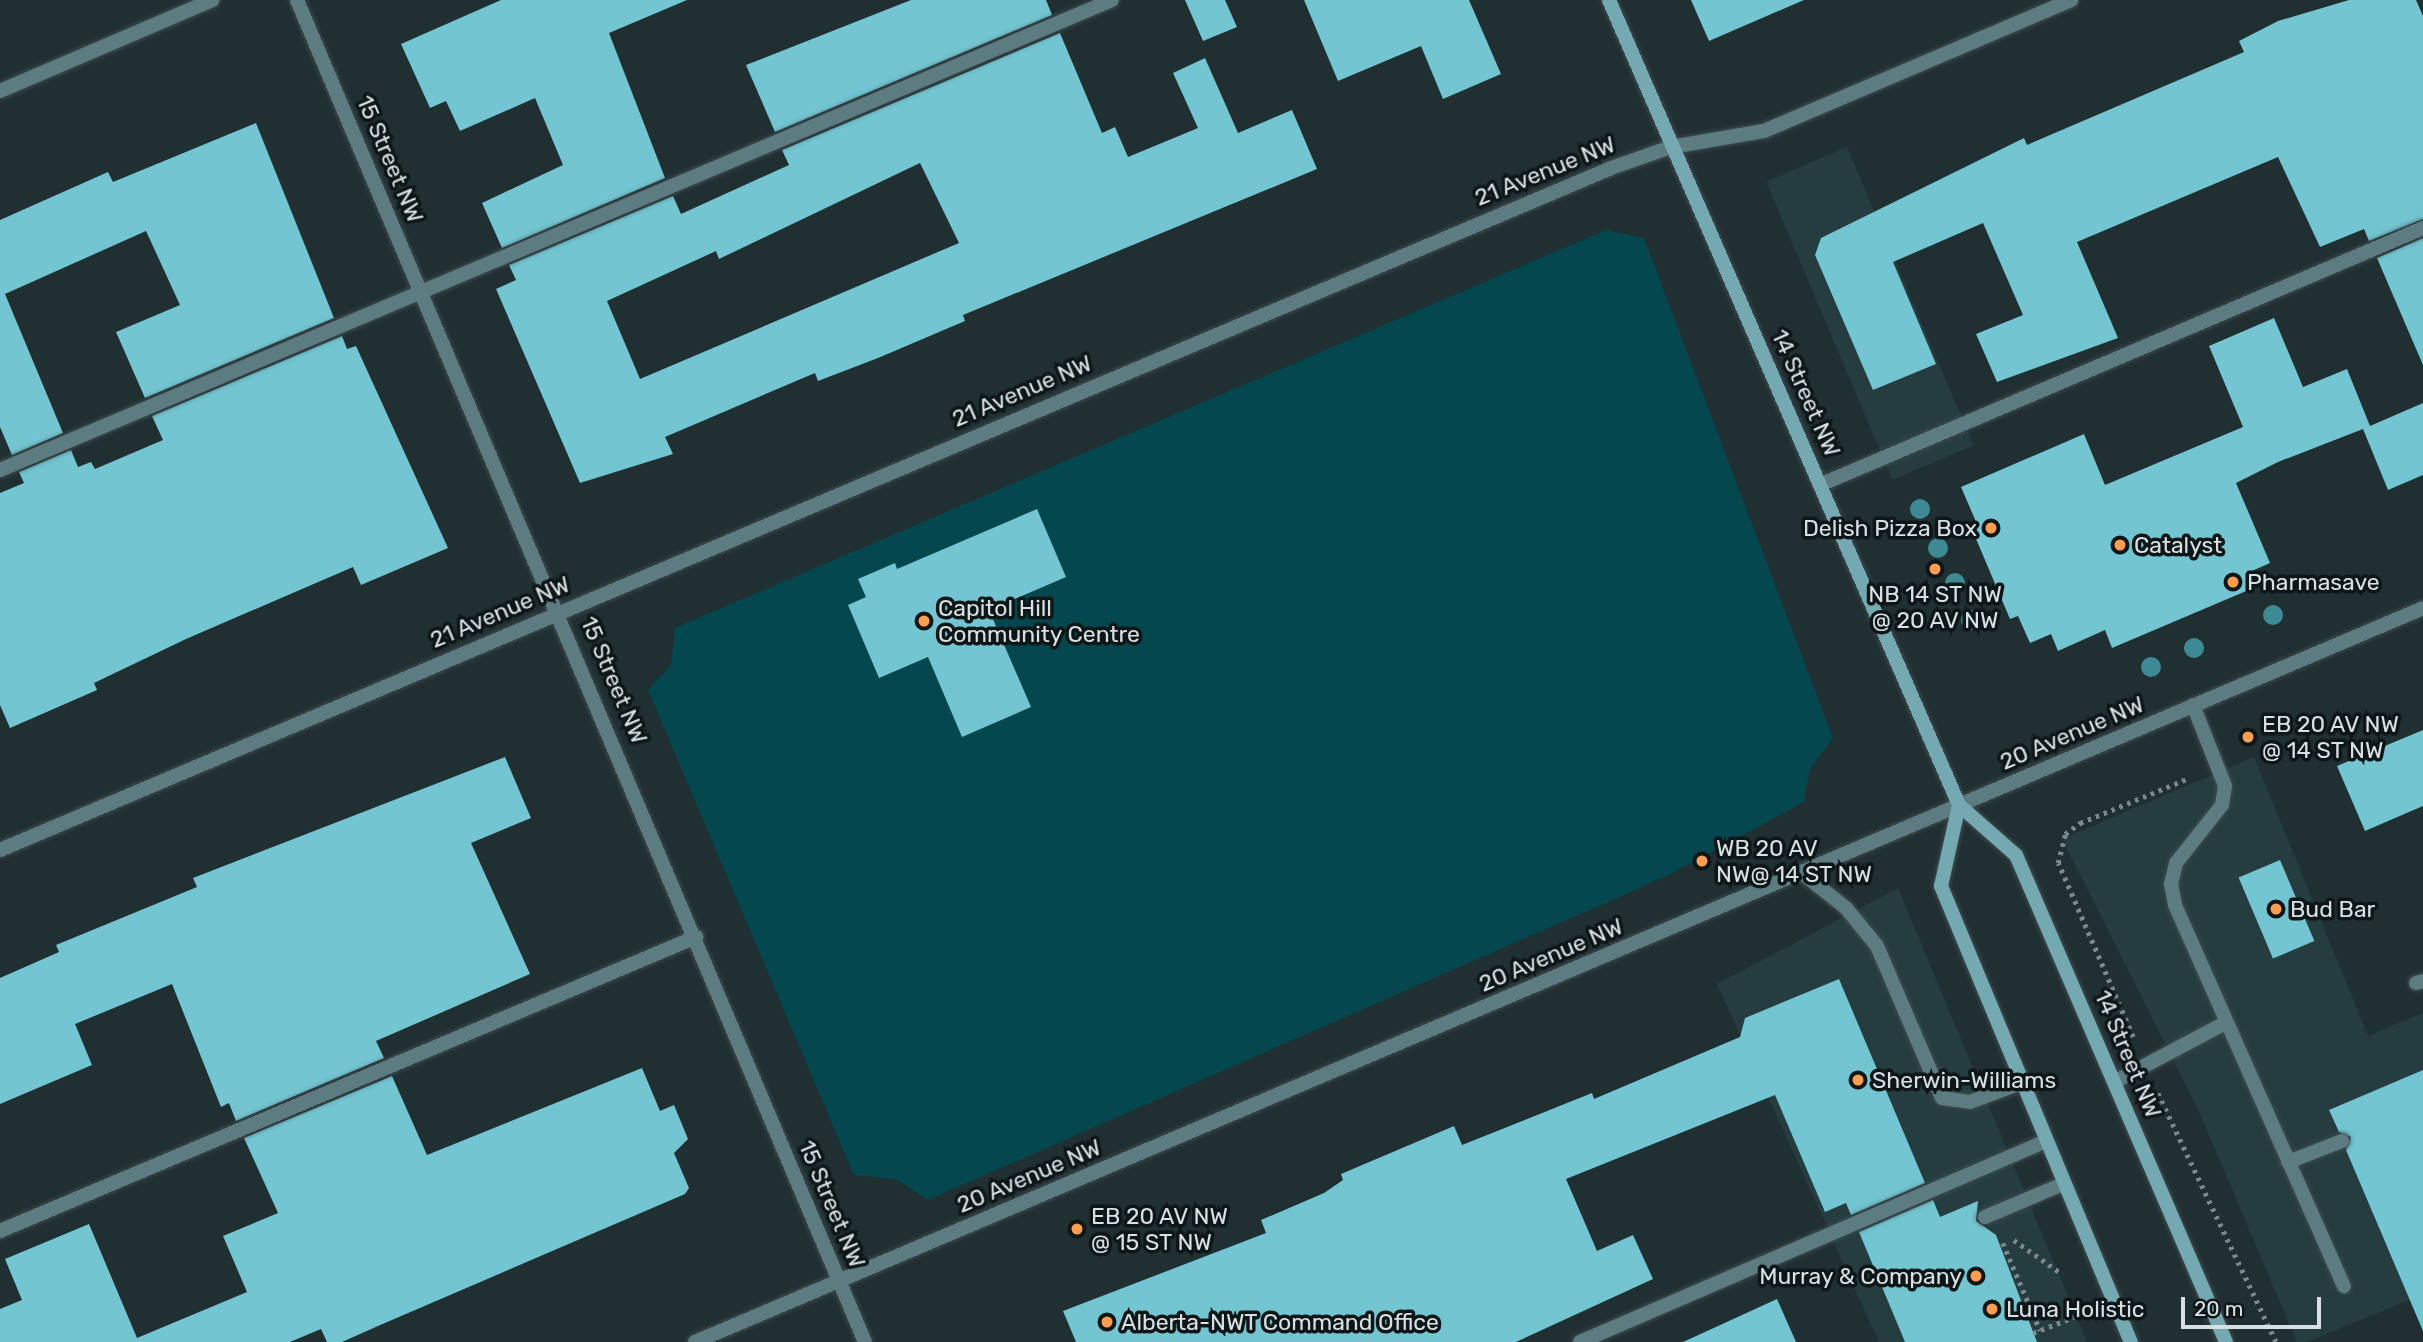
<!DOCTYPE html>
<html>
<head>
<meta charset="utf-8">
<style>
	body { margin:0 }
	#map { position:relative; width:2423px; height:1342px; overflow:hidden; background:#202f32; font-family:Rubik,sans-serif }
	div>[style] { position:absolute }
	.built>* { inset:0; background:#253d41; transform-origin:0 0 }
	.green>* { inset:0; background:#04474e }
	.building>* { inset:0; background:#72c5d1; transform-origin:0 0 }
	.path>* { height:4.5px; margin-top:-2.25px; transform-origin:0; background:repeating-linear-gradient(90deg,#7c888a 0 3.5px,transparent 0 8.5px) }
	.roads { filter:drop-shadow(0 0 2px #3d4b4e) drop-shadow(0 0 2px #3d4b4e) }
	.service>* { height:14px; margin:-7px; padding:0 7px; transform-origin:7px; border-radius:7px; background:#5c7c81 }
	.minor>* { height:14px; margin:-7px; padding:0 7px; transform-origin:7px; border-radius:7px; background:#5c7c81 }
	.tertiary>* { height:14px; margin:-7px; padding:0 7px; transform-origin:7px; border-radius:7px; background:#5c7c81 }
	.secondary>* { height:14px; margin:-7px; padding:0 7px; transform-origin:7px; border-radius:7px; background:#75a9b1 }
	.trees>* { width:20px; height:20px; margin:-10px; border-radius:50%; background:#3e8a94 }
	.dots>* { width:19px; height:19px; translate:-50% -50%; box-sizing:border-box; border:4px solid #0f1617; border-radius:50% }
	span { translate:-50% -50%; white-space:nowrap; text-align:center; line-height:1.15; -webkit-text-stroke:7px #0f1617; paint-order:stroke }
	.street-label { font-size:23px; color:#d7e0e2 }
	.poi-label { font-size:23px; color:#d7e0e2 }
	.right { translate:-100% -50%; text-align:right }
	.left { translate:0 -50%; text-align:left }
	.scale { position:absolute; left:2181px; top:1297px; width:140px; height:32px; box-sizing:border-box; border:4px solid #d7e0e2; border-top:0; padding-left:9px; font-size:21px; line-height:24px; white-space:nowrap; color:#d7e0e2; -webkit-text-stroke:5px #0f1617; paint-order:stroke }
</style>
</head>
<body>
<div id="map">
	<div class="built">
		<div style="left:1847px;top:147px;width:324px;height:88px;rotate:67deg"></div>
		<div style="clip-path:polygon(2254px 757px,2368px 1036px,2423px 1013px,2423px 1294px,2307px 1342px,2297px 1342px,2197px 1107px,2062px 839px)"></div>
		<div style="clip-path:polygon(1898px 888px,2087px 1342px,1879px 1342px,1717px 984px)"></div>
	</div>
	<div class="green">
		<div style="clip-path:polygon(1606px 230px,1644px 238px,1833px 738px,1810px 769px,1804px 802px,1667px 876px,928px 1200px,896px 1179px,854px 1175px,648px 690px,671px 665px,675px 628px)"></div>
	</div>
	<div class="building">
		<div style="clip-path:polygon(501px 0,687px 0,609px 33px,665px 178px,502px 248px,482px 203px,563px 165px,535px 98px,460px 131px,446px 101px,430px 108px,401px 44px)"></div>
		<div style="clip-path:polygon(911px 0,1046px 0,1052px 15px,775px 132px,746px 65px)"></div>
		<div style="clip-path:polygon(1185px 0,1225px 0,1237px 27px,1203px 41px)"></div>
		<div style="clip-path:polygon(1304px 0,1469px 0,1501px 74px,1443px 99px,1421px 46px,1338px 81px)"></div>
		<div style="clip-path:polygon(1691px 0,1804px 0,1709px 41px)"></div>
		<div style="clip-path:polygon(2349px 0,2416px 0,2423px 16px,2423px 219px,2369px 241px,2364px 229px,2320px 247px,2278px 157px,2077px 242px,2118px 338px,1997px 382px,1976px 334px,2023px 315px,1983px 223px,1893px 262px,1936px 364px,1873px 390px,1815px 255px,1821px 238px,2024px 138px,2027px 145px,2244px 52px,2239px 41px,2278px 21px)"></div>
		<div style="clip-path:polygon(evenodd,1060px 33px,1102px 133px,1115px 127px,1128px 157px,1198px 128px,1173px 73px,1205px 58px,1238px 133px,1292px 110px,1317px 169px,963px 315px,965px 321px,878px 358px,818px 381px,815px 373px,665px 437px,673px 454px,580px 483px,496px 289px,516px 280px,509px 265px,673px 196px,681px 214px,789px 165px,782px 150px,1060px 33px,920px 163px,959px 243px,640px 379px,607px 301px,716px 251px,719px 259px,920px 163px)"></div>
		<div style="clip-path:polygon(256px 123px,334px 318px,145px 398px,116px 332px,180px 305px,146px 231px,5px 294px,63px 433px,12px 455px,0 427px,0 220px,108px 172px,113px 182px)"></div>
		<div style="clip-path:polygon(2423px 238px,2423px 365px,2377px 258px)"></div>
		<div style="clip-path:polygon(2274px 318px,2303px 387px,2347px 369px,2370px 426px,2423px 403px,2423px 475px,2388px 490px,2363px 429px,2278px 462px,2236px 483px,2270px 563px,2252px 571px,2258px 586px,2112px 648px,2105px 630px,2058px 651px,2051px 634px,2030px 643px,2018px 616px,2010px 619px,1971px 527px,1977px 524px,1961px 487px,2084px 434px,2105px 485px,2243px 427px,2209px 346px)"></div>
		<div style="clip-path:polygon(342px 336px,347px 349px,356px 346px,448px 548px,361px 585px,353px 567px,186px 639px,94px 683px,97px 690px,10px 728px,0 705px,0 493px,24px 483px,19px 472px,71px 450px,78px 467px,91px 462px,95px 469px,163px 440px,152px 416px)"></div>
		<div style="clip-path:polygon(1037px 509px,1066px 577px,989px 610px,1031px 707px,962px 737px,928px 657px,879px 678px,848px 605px,866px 597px,858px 579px,895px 563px,897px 569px)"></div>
		<div style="clip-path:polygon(2423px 730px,2423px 806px,2365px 831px,2337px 766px)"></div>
		<div style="clip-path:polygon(505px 757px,531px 818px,471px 843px,530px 974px,376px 1041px,384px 1058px,236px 1121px,229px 1103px,221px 1107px,172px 984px,75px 1024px,92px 1065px,0 1104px,0 978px,59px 952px,56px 945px,197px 887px,193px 878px)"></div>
		<div style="left:2280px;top:860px;width:88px;height:45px;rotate:67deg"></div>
		<div style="clip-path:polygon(1839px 979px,1925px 1183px,1851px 1215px,1846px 1203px,1825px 1212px,1775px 1095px,1566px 1179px,1597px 1251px,1633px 1235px,1653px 1279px,1516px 1342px,1076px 1342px,1063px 1311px,1266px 1233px,1261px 1220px,1324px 1193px,1343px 1180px,1341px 1174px,1454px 1126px,1462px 1145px,1592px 1093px,1594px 1099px,1740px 1037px,1745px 1018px)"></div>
		<div style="clip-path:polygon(642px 1068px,660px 1111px,674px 1105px,688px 1139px,674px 1153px,689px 1188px,685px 1194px,378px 1326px,342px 1342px,327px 1342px,321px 1329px,290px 1342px,0 1342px,0 1309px,22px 1300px,5px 1259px,89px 1224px,137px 1338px,247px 1292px,223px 1236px,278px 1213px,244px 1138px,392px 1076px,427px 1155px)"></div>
		<div style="clip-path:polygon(2423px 1070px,2423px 1331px,2346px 1150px,2351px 1137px,2339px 1132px,2329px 1110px)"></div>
		<div style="clip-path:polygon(1933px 1200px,1940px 1217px,1978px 1201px,1976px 1221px,1996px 1235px,2037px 1342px,1905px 1342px,1859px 1232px)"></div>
		<div style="clip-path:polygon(1777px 1299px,1796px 1342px,1683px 1342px)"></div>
	</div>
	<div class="path">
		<div style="left:2133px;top:1037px;width:189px;rotate:-113.3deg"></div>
		<div style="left:2058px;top:863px;width:30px;rotate:-76deg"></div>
		<div style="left:2065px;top:834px;width:19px;rotate:-36deg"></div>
		<div style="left:2080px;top:823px;width:118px;rotate:-22.4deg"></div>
		<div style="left:2158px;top:1093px;width:276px;rotate:64.6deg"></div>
		<div style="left:2014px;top:1240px;width:59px;rotate:35.3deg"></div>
		<div style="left:2003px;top:1243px;width:95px;rotate:67deg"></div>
		<div style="left:2033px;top:1333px;width:49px;rotate:-21.4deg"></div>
	</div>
	<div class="roads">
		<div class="service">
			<div style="left:0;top:470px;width:1207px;rotate:-22.91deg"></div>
			<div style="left:1822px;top:484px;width:653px;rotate:-23.07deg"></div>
			<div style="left:2193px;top:705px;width:87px;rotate:68.4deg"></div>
			<div style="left:2225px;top:786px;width:19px;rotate:99deg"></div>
			<div style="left:2222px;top:805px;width:74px;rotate:128.4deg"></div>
			<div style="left:2176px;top:863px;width:22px;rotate:103deg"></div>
			<div style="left:2171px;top:884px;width:21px;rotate:79deg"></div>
			<div style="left:2175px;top:905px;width:417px;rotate:66.1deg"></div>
			<div style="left:1802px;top:873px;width:56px;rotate:38.5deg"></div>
			<div style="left:1846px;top:908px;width:49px;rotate:50.8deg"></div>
			<div style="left:1877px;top:946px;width:165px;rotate:66.8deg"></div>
			<div style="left:1942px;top:1098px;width:28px;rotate:8deg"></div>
			<div style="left:1970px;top:1102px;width:54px;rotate:-20.4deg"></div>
			<div style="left:2416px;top:983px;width:7px;rotate:-16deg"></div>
			<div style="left:2116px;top:1081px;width:123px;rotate:-28deg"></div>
			<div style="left:2288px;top:1162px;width:58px;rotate:-21.3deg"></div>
			<div style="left:1985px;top:1217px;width:85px;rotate:-22.9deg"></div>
			<div style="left:0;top:1231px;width:756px;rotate:-22.9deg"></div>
			<div style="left:1580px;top:1342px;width:508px;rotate:-23.33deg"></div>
		</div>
		<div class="minor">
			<div style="left:297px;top:0;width:1457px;rotate:67.06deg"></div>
			<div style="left:0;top:91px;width:231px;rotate:-23.2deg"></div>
			<div style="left:0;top:850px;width:1749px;rotate:-22.94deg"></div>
			<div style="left:1611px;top:168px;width:64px;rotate:-19.3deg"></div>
			<div style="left:1671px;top:147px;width:94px;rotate:-9.8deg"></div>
			<div style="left:1764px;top:131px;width:334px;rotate:-23.1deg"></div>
		</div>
		<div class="tertiary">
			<div style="left:695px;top:1342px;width:1877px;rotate:-23.01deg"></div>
		</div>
		<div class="secondary">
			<div style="left:1609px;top:0;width:878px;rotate:66.5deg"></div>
			<div style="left:1959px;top:805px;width:76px;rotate:41.3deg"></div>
			<div style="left:2016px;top:855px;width:530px;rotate:66.67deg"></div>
			<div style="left:1959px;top:805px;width:83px;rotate:102.5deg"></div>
			<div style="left:1941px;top:886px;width:494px;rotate:67.4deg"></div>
		</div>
	</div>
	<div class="trees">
		<div style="left:1920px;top:509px"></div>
		<div style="left:1938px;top:548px"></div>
		<div style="left:1955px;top:583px"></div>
		<div style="left:2273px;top:615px"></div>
		<div style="left:1971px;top:620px"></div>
		<div style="left:2194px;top:648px"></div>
		<div style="left:2151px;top:667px"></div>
	</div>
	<div class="dots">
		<div style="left:1991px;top:528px;background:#fc9e52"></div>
		<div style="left:2120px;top:545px;background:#fc9e52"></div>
		<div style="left:1935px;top:569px;background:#fc9e52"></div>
		<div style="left:2233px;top:582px;background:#fc9e52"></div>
		<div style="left:924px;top:621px;background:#fc9e52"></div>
		<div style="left:2248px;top:737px;background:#fc9e52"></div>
		<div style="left:1702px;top:861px;background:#fc9e52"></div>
		<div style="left:2276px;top:909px;background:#fc9e52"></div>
		<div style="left:1858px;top:1080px;background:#fc9e52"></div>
		<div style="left:1077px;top:1229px;background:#fc9e52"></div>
		<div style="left:1976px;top:1276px;background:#fc9e52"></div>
		<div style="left:1992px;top:1309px;background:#fc9e52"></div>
		<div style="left:1107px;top:1322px;background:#fc9e52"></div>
	</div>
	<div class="street-label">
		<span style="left:390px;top:159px;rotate:67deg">15 Street NW</span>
		<span style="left:1545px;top:171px;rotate:-22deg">21 Avenue NW</span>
		<span style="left:1022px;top:391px;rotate:-23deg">21 Avenue NW</span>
		<span style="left:1806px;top:393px;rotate:66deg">14 Street NW</span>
		<span style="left:500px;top:612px;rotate:-23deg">21 Avenue NW</span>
		<span style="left:614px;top:680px;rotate:67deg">15 Street NW</span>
		<span style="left:2072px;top:733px;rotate:-23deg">20 Avenue NW</span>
		<span style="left:1551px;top:955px;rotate:-23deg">20 Avenue NW</span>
		<span style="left:2128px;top:1054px;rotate:67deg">14 Street NW</span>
		<span style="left:1029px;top:1176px;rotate:-23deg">20 Avenue NW</span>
		<span style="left:832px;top:1204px;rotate:67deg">15 Street NW</span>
	</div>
	<div class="poi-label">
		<span class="right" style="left:1977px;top:528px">Delish Pizza Box</span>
		<span class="left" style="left:2134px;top:545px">Catalyst</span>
		<span class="left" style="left:2247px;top:582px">Pharmasave</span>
		<span style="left:1935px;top:607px">NB 14 ST NW<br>@ 20 AV NW</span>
		<span class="left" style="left:938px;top:621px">Capitol Hill<br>Community Centre</span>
		<span class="left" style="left:2262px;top:737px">EB 20 AV NW<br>@ 14 ST NW</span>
		<span class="left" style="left:1716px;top:861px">WB 20 AV<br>NW@ 14 ST NW</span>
		<span class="left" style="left:2290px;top:909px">Bud Bar</span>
		<span class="left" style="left:1872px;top:1080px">Sherwin-Williams</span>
		<span class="left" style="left:1091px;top:1229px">EB 20 AV NW<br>@ 15 ST NW</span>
		<span class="right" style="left:1962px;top:1276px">Murray &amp; Company</span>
		<span class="left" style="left:2006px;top:1309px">Luna Holistic</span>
		<span class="left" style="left:1121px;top:1322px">Alberta-NWT Command Office</span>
	</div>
	<div class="scale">20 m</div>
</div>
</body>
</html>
